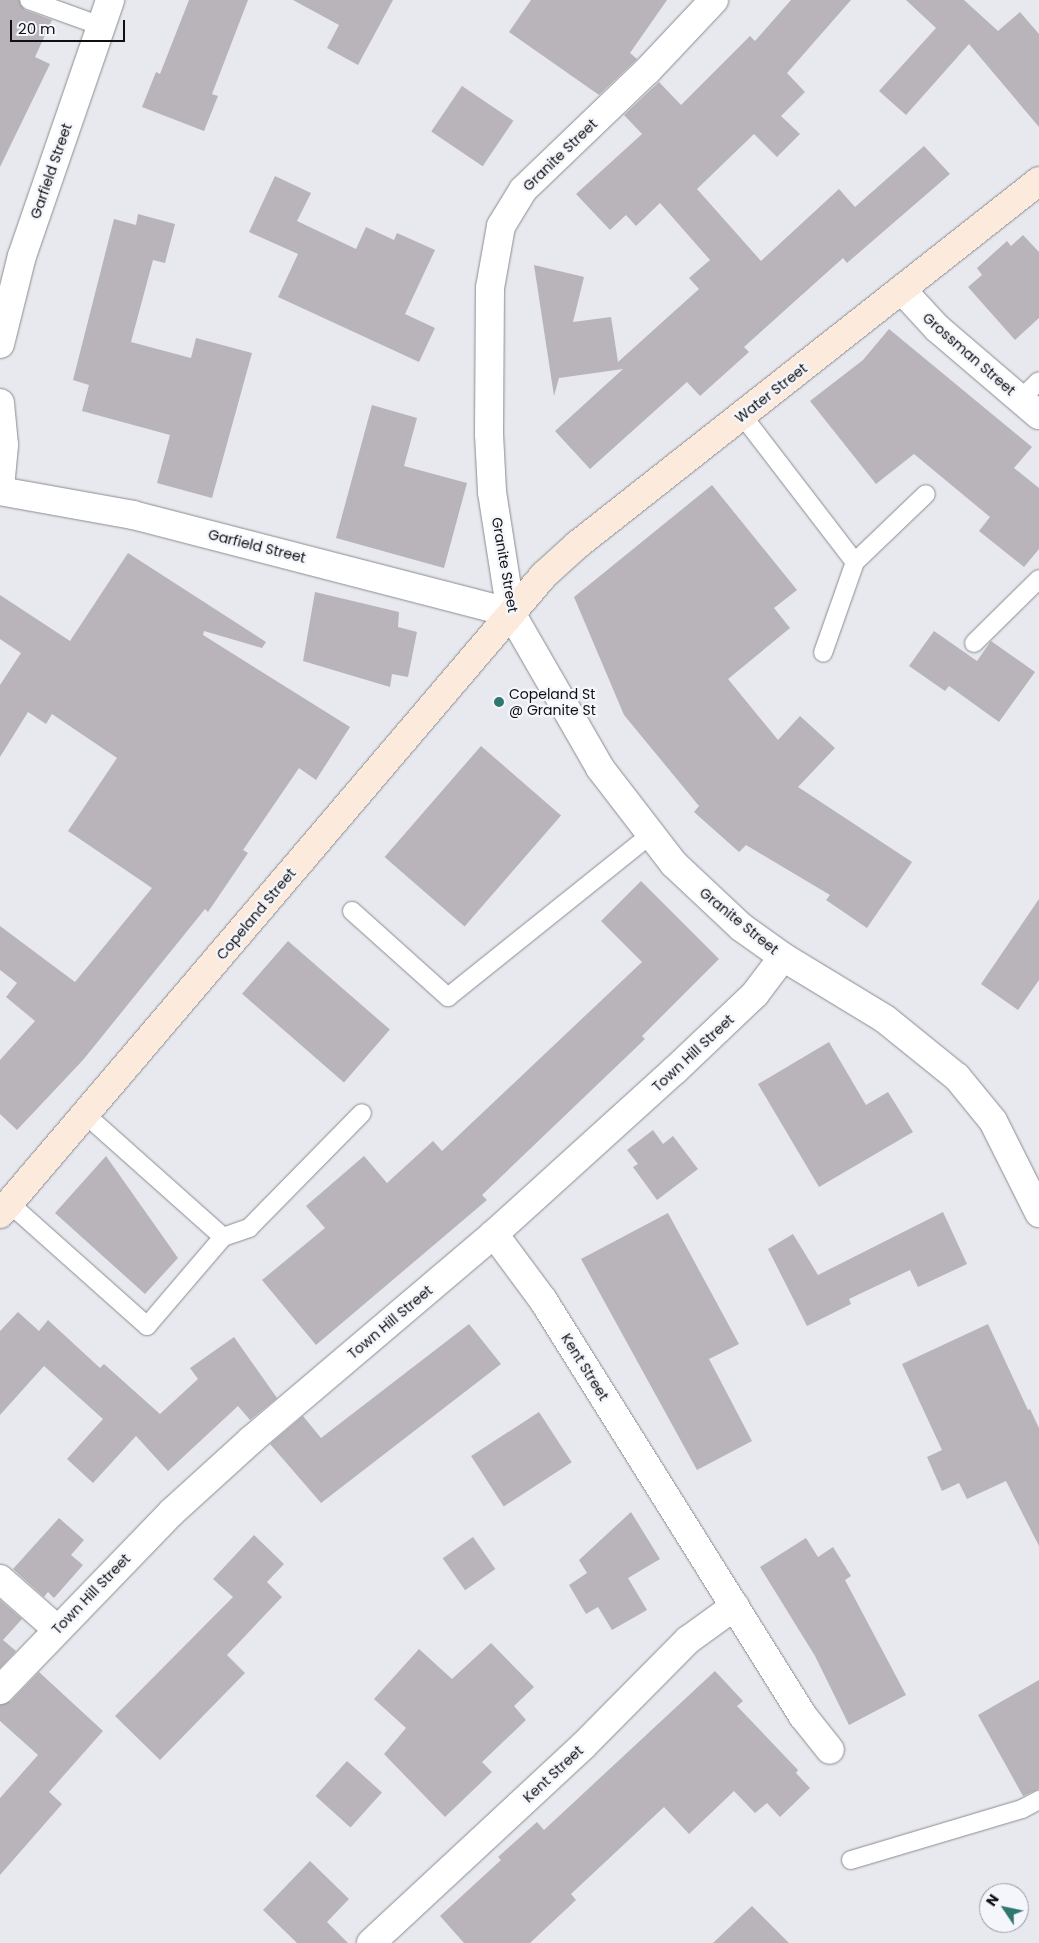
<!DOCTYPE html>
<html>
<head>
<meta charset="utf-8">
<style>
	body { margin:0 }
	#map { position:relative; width:1039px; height:1943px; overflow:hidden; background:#e7e9ef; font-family:Poppins,sans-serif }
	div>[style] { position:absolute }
	.building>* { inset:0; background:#b8b4b9; transform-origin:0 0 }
	.roads { filter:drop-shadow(0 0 1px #8a8c91) drop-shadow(0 0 1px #8a8c91) }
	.service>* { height:18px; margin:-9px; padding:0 9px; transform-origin:9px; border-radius:9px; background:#fff }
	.minor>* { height:28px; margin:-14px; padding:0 14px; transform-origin:14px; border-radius:14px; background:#fff }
	.secondary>* { height:28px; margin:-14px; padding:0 14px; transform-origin:14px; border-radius:14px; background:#fceadd }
	.dots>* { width:14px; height:14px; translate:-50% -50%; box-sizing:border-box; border:2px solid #f4f6fc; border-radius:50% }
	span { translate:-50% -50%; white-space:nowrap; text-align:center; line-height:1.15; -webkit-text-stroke:4.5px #f4f6fc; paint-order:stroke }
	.street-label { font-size:14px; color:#0f1012 }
	.poi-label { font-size:14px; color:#0f1012 }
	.left { translate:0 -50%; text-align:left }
	.north { position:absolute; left:979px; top:1883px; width:50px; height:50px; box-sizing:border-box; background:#f4f6fc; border:1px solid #989a9e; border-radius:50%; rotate:304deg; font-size:14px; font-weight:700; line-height:20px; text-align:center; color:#0f1012 }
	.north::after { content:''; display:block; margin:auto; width:18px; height:22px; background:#307770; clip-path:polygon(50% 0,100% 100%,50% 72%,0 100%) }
	.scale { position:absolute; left:10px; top:20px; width:115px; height:22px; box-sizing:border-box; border:2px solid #0f1012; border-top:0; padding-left:6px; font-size:15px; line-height:18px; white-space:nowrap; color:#0f1012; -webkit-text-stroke:4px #f4f6fc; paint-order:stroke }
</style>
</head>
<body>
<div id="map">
	<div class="building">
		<div style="clip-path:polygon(0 0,19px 0,25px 10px,52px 20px,35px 57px,50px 64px,0 167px)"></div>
		<div style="clip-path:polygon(189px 0,248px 0,212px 94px,218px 96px,204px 131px,142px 107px,156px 72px,160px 74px)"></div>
		<div style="clip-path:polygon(293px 0,393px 0,358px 65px,327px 48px,339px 25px)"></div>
		<div style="clip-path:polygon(531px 0,667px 0,630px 53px,637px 59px,599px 95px,509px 32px)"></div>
		<div style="clip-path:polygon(791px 0,851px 0,787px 73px,805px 92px,781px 116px,800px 134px,777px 157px,754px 134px,697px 189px,761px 261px,839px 189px,855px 207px,924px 146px,950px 174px,847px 263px,843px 258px,744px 347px,749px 352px,700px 396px,687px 382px,590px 469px,555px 431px,623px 369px,559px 378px,554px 396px,534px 265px,584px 277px,573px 322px,611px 317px,618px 362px,699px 289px,689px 278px,710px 260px,660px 203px,636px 226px,626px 215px,610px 230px,576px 194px,642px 134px,624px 115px,659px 82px,681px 105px,750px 36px,755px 41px)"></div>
		<div style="clip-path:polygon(906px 0,964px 0,998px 31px,1020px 12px,1039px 34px,1039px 127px,969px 44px,906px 115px,879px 91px,936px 28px)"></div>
		<div style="left:462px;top:86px;width:62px;height:55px;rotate:34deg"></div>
		<div style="clip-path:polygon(275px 176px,311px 193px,297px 221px,356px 249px,366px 227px,394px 240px,397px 233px,435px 250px,405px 314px,435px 328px,419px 362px,278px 297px,298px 254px,249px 232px)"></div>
		<div style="clip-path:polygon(138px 214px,175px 224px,165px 263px,153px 260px,131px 342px,191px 358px,196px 338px,252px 353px,212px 498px,157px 483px,170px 435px,82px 411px,89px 385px,73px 380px,114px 219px,136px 225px)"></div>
		<div style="clip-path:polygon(1023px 235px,1039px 252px,1039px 318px,1015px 340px,968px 287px,982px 275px,977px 268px,1007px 241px,1011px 246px)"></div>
		<div style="clip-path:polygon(889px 329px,1032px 447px,1014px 468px,1039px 488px,1039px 549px,1024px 567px,979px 531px,990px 517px,914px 454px,876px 484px,810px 401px,863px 360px)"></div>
		<div style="clip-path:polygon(372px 405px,417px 418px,404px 466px,467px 483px,444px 568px,336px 538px)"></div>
		<div style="clip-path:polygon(712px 485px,797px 590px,774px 608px,790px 628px,728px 679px,778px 740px,800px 716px,835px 748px,798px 787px,912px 862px,867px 928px,826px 900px,830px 895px,746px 845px,739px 852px,694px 812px,699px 806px,624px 715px,574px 597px)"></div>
		<div style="clip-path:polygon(128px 553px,266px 642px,262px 648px,204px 631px,203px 635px,350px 727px,316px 780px,299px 768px,243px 850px,248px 853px,208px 912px,205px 909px,83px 1060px,17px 1130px,0 1114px,0 1060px,35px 1021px,6px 997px,17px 983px,0 970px,0 926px,75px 982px,152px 888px,68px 831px,117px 758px,52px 714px,46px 724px,28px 712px,0 757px,0 685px,21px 653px,0 639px,0 595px,70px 641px)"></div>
		<div style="clip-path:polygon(315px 592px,399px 612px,398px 627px,417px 632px,408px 677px,392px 674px,390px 687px,303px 661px)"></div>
		<div style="clip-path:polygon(934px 631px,977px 661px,991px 641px,1035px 672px,999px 722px,949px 686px,945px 691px,909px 666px)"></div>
		<div style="left:481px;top:746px;width:106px;height:147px;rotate:41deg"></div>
		<div style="clip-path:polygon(641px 881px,719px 959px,642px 1036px,645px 1039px,482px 1195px,487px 1200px,316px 1345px,262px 1280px,325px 1228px,306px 1206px,364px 1156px,387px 1183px,433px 1141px,442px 1151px,642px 962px,601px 921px)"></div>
		<div style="clip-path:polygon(1039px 899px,1039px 980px,1018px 1010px,981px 984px)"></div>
		<div style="left:288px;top:941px;width:135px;height:70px;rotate:41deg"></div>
		<div style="clip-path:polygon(829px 1042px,866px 1105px,888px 1092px,913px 1132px,819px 1187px,758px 1084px)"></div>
		<div style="clip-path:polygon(653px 1130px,663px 1144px,673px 1136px,698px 1169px,657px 1200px,633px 1167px,638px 1164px,627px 1150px)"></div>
		<div style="clip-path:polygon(106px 1156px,178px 1258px,145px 1294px,55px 1213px)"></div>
		<div style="clip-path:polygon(943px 1212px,967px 1264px,918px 1287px,910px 1270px,849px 1299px,851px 1304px,807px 1326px,768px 1249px,793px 1234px,818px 1275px)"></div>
		<div style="clip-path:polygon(668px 1213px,739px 1344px,709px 1359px,752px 1441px,697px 1470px,581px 1259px)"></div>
		<div style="clip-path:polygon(18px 1312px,39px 1331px,48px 1320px,100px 1368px,104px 1364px,160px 1414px,198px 1379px,190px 1368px,234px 1337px,277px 1398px,250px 1420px,238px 1406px,168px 1471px,136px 1436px,93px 1483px,67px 1459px,103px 1419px,44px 1366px,0 1415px,0 1331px)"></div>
		<div style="clip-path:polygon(469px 1324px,501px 1364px,321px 1503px,270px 1444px,303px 1416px,321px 1438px)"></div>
		<div style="clip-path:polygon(988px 1324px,1028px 1410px,1030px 1409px,1039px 1428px,1039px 1546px,1006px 1481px,967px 1499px,959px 1483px,942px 1491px,927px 1457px,942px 1450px,902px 1364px)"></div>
		<div style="left:539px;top:1412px;width:60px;height:81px;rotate:57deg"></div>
		<div style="clip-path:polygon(631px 1512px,660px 1559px,628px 1578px,647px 1610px,612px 1630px,598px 1607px,586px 1614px,569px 1585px,587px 1573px,579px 1560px)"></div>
		<div style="clip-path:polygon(59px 1518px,84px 1540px,71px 1555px,83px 1565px,54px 1598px,48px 1592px,44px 1597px,13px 1569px)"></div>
		<div style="clip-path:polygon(254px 1535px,284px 1564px,267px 1582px,282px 1597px,227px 1655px,245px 1673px,160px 1760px,115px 1716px,233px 1597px,213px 1579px)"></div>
		<div style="left:473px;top:1537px;width:39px;height:37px;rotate:55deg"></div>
		<div style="clip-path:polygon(806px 1538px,818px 1557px,833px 1547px,851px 1576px,845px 1580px,906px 1695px,849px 1725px,815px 1656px,760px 1567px)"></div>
		<div style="clip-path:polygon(0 1600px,22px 1619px,3px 1640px,16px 1651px,0 1668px)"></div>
		<div style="clip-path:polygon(491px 1643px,534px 1687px,514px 1706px,526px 1720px,482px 1762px,492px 1772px,445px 1817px,384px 1754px,406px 1728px,374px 1699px,419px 1649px,452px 1679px)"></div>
		<div style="clip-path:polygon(715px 1671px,743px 1701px,737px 1706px,798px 1770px,796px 1773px,810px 1788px,780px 1817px,767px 1803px,755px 1813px,734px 1791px,689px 1834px,664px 1807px,571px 1894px,576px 1900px,530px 1943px,464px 1943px,440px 1916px,501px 1860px,498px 1857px,537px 1822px,544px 1830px)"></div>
		<div style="clip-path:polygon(39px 1672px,103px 1731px,49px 1792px,62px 1804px,0 1875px,0 1798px,38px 1755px,0 1721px,0 1705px,11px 1701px)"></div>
		<div style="clip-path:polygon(1039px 1680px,1039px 1789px,1023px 1796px,978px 1715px)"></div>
		<div style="left:347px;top:1761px;width:47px;height:47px;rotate:42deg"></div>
		<div style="clip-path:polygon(310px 1861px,349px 1899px,327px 1922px,348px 1943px,297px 1943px,263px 1910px)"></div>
		<div style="clip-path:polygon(752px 1906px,789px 1943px,713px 1943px)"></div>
	</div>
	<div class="roads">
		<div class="service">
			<div style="left:29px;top:0;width:77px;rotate:19.9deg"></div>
			<div style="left:1021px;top:399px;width:25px;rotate:-45deg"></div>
			<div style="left:742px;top:415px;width:185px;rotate:52.5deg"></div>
			<div style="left:855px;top:562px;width:96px;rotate:109.4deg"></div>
			<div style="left:855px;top:562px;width:98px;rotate:-43.8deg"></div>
			<div style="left:974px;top:643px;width:91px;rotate:-44.6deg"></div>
			<div style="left:352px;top:911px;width:129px;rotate:41.9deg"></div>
			<div style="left:448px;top:997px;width:259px;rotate:-38.7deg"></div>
			<div style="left:9px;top:1203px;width:185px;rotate:41.7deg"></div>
			<div style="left:147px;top:1326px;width:117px;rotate:-49.5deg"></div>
			<div style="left:223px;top:1237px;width:185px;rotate:-138.3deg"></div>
			<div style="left:223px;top:1237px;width:28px;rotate:-19deg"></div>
			<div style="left:249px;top:1228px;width:161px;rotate:-45.5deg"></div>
			<div style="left:851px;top:1860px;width:178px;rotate:-16.6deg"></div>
			<div style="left:1022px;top:1809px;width:19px;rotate:-28deg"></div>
		</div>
		<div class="minor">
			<div style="left:714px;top:0;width:96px;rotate:133.3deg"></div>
			<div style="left:648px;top:70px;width:173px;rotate:136.2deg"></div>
			<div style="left:523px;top:190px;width:42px;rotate:121.4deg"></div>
			<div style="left:501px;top:226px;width:63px;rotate:100.1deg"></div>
			<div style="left:490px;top:288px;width:146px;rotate:90.4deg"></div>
			<div style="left:489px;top:434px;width:58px;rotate:87deg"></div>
			<div style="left:492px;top:492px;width:122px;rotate:81.1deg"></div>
			<div style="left:511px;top:613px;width:179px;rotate:60.1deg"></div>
			<div style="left:600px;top:768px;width:121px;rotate:52.4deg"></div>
			<div style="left:674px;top:864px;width:92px;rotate:43.2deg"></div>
			<div style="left:741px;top:927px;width:52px;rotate:35.5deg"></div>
			<div style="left:783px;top:957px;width:119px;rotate:31.3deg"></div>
			<div style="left:885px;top:1019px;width:92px;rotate:38.9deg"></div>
			<div style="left:957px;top:1077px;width:57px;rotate:50.7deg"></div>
			<div style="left:993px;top:1121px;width:103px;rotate:63.4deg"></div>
			<div style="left:902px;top:290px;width:52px;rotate:47.4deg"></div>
			<div style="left:937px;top:328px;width:134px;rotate:40.5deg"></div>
			<div style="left:0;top:344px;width:91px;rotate:-76deg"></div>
			<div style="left:22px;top:256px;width:271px;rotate:-71deg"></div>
			<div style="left:0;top:403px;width:42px;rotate:84.6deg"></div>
			<div style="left:4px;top:445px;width:43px;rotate:95.3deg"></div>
			<div style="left:0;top:491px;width:135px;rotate:10.2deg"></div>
			<div style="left:133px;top:515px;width:390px;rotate:14.5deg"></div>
			<div style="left:494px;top:1234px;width:82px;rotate:53.4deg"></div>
			<div style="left:543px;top:1300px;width:491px;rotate:58deg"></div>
			<div style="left:803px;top:1716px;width:43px;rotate:51.5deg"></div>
			<div style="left:0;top:1579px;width:76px;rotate:41.3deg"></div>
			<div style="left:0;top:1690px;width:248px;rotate:-46deg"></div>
			<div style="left:172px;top:1512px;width:107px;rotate:-42.3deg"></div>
			<div style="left:251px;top:1440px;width:319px;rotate:-40.3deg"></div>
			<div style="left:494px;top:1234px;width:243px;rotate:-42.2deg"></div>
			<div style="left:674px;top:1071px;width:112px;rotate:-43.5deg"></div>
			<div style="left:755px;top:994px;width:46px;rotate:-52.9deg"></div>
			<div style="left:371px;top:1943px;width:289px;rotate:-42.9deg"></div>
			<div style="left:583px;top:1746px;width:149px;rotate:-45.3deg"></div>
			<div style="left:688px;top:1640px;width:58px;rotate:-35.9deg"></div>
		</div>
		<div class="secondary">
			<div style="left:0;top:1214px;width:839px;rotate:-49.59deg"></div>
			<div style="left:544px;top:575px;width:45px;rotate:-42.3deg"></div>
			<div style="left:577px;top:545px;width:588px;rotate:-38.23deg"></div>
		</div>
	</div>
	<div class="dots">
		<div style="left:499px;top:702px;background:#307770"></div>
	</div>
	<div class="street-label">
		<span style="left:560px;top:155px;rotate:-44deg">Granite Street</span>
		<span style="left:51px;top:171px;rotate:-71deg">Garfield Street</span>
		<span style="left:969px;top:354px;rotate:41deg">Grossman Street</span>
		<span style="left:771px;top:393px;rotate:-38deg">Water Street</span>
		<span style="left:257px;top:546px;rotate:14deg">Garfield Street</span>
		<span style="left:505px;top:565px;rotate:80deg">Granite Street</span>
		<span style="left:256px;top:914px;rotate:-50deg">Copeland Street</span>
		<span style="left:739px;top:921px;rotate:39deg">Granite Street</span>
		<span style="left:693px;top:1053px;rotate:-43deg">Town Hill Street</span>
		<span style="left:390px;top:1322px;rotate:-40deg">Town Hill Street</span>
		<span style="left:585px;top:1367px;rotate:58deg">Kent Street</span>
		<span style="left:91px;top:1594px;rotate:-46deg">Town Hill Street</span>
		<span style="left:553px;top:1774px;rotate:-43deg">Kent Street</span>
	</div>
	<div class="poi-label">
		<span class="left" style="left:509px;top:702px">Copeland St<br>@ Granite St</span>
	</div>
	<div class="north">N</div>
	<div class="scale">20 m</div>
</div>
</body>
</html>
